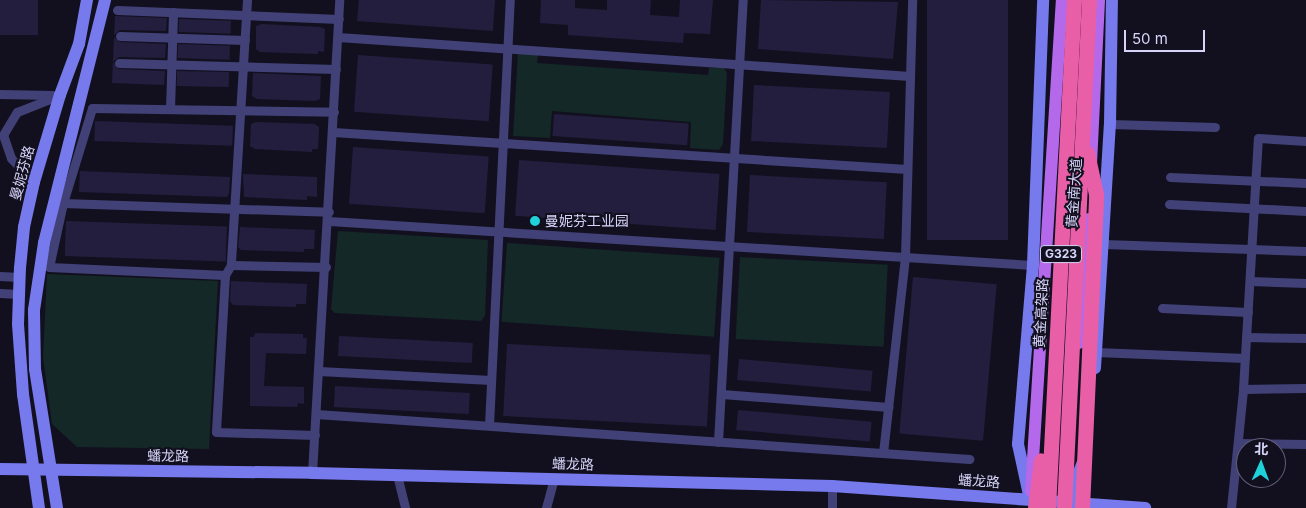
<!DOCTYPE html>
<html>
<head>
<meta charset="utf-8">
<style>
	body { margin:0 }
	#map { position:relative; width:1306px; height:508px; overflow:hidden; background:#12101f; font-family:Inter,"Noto Sans SC",sans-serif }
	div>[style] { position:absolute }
	.green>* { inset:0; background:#142827; transform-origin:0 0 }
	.building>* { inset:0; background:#231e3e; transform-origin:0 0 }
	.street>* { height:9px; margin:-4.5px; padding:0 4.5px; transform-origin:4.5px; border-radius:4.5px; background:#414178 }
	.secondary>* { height:12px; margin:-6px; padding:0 6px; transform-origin:6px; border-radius:6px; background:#777aed }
	.primary>* { height:12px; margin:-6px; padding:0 6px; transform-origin:6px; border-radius:6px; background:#b469eb }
	.highway-bridge>* { height:15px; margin:-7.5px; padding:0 7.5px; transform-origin:7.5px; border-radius:7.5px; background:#e95fa7 }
	.dots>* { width:14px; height:14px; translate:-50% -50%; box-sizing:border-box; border:2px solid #12101f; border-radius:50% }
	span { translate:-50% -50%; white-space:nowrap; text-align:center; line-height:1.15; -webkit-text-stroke:4px #12101f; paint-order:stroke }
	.shield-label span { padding:1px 4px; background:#12101f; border:1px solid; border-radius:4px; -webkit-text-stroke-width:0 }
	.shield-label { font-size:12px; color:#d6d4f9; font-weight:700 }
	.street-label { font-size:14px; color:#d6d4f9 }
	.poi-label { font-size:14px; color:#d6d4f9 }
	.left { translate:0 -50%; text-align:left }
	.north { position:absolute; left:1236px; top:438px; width:50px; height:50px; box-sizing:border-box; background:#12101f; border:1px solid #605e76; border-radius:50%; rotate:2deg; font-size:14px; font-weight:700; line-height:20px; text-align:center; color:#d6d4f9 }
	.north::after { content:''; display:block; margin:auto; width:18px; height:22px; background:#1ed1db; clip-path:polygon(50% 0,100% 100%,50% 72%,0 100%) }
	.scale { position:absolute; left:1124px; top:30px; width:81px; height:22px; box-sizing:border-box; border:2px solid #d6d4f9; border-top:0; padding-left:6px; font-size:15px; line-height:18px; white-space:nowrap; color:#d6d4f9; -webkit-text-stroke:4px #12101f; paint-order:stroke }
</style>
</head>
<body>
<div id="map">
	<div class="green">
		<div style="clip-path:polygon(518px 53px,538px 55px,537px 63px,708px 75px,709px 68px,724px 68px,727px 73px,723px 144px,719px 150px,690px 148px,691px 122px,552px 111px,550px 138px,513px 136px)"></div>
		<div style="clip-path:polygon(338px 231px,488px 240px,485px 316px,481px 321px,335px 313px,331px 309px)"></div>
		<div style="left:507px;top:243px;width:213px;height:79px;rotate:4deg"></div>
		<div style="left:740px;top:257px;width:148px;height:82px;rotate:3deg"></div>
		<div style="clip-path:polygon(47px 274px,218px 281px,209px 449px,77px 447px,52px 424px,43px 357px)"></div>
	</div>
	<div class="building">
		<div style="left:0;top:0;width:38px;height:35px"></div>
		<div style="clip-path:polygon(359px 0,495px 0,493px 31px,357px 21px)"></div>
		<div style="clip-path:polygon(541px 0,575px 0,575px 8px,607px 10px,607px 0,651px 0,650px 15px,679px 17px,680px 0,713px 0,710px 34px,684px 33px,683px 43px,568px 35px,568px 25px,540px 23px)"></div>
		<div style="clip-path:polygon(761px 0,898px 2px,893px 59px,758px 49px)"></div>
		<div style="left:927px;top:0;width:81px;height:240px"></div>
		<div style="clip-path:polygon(115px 16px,167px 18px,166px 31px,120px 30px,114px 35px)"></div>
		<div style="left:179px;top:19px;width:52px;height:13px;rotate:2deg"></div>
		<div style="clip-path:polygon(262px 24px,320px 27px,325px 29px,324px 52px,318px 51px,318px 54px,260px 52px,256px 49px,256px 26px)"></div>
		<div style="clip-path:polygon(114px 37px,120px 42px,166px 44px,165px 58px,119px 57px,113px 62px,119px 69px,165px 71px,164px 85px,112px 83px)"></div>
		<div style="left:178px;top:44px;width:52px;height:14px;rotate:2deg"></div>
		<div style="left:358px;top:55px;width:135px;height:57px;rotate:4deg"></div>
		<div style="left:177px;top:71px;width:52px;height:15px;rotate:1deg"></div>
		<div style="clip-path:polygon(253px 73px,321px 76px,320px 99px,315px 101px,257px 99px,252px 96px)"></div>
		<div style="left:754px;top:85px;width:136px;height:56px;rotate:3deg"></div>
		<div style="left:554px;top:114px;width:135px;height:22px;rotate:4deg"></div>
		<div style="left:95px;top:121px;width:138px;height:20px;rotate:2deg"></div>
		<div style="clip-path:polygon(256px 122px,314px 124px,319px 127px,318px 149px,312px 149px,312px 152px,255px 149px,250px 146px,251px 124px)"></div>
		<div style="left:353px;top:147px;width:136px;height:57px;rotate:4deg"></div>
		<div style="left:519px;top:160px;width:201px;height:56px;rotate:4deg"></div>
		<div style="clip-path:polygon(80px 171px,230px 177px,229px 193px,227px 197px,79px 192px)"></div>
		<div style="clip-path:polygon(243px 174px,317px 177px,317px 197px,307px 196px,307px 200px,244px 197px)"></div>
		<div style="left:750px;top:175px;width:137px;height:57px;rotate:3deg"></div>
		<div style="left:66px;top:221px;width:161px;height:35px;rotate:2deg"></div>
		<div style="clip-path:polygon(240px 227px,315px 230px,314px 249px,304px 249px,304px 252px,241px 250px,238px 247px)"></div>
		<div style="left:913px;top:277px;width:84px;height:157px;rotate:5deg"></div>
		<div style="clip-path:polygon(231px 281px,307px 284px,306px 304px,296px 304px,296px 307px,233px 305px,230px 301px)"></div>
		<div style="clip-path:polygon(255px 333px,303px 334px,303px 338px,307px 338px,306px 354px,266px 353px,264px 386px,304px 387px,304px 404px,298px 403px,297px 407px,250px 406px,250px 337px,254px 337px)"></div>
		<div style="left:339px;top:336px;width:134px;height:20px;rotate:3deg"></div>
		<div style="left:507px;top:344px;width:204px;height:72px;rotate:3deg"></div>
		<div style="left:739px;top:359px;width:134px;height:21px;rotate:5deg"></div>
		<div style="left:335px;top:386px;width:135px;height:21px;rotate:3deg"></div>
		<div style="left:738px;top:410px;width:134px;height:20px;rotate:5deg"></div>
	</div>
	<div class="street">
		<div style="left:247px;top:0;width:265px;rotate:93.5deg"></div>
		<div style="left:231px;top:265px;width:12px;rotate:121deg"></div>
		<div style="left:225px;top:275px;width:157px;rotate:93.3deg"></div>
		<div style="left:216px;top:432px;width:99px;rotate:1.7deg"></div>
		<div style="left:117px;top:10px;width:222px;rotate:2.3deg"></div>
		<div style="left:120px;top:36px;width:125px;rotate:1.8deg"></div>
		<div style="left:338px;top:37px;width:573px;rotate:3.9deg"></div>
		<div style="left:119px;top:63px;width:217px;rotate:1.6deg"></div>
		<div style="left:0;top:94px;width:52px;rotate:1.1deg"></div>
		<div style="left:170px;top:109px;width:97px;rotate:-88.2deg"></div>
		<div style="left:1110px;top:124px;width:105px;rotate:1.6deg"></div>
		<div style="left:333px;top:132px;width:575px;rotate:3.69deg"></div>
		<div style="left:1170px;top:177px;width:136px;rotate:2.5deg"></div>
		<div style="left:34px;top:182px;width:33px;rotate:-134deg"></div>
		<div style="left:11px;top:158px;width:24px;rotate:-109deg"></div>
		<div style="left:3px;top:135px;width:27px;rotate:-59deg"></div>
		<div style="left:17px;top:112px;width:46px;rotate:-21.6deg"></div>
		<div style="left:63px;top:203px;width:266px;rotate:1.9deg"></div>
		<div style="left:1169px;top:204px;width:137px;rotate:2.9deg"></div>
		<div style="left:329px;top:221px;width:705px;rotate:3.58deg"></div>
		<div style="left:1104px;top:244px;width:202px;rotate:2deg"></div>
		<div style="left:231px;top:265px;width:95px;rotate:1.2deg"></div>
		<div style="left:225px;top:275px;width:176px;rotate:-177.4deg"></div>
		<div style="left:49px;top:267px;width:66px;rotate:-77.7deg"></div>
		<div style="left:63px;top:203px;width:99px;rotate:-73deg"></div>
		<div style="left:92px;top:108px;width:242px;rotate:0.9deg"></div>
		<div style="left:0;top:276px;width:19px;rotate:3deg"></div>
		<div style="left:1250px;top:281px;width:56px;rotate:2deg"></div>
		<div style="left:0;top:293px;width:19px;rotate:3deg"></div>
		<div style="left:1162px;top:308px;width:86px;rotate:2.7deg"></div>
		<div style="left:1246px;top:337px;width:60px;rotate:1deg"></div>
		<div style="left:1096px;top:352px;width:149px;rotate:2.3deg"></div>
		<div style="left:319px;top:371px;width:172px;rotate:3deg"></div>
		<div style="left:1243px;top:389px;width:63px;rotate:-0.9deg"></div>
		<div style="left:722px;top:394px;width:167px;rotate:4.5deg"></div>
		<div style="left:316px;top:414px;width:655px;rotate:3.94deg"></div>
		<div style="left:489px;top:425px;width:426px;rotate:-87.2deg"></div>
		<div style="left:718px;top:442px;width:443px;rotate:-86.8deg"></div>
		<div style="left:1238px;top:443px;width:68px;rotate:0.8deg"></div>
		<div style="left:883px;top:453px;width:197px;rotate:-83.6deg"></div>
		<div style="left:905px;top:257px;width:257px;rotate:-88.4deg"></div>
		<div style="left:312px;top:473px;width:474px;rotate:-86.7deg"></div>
		<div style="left:397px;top:475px;width:34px;rotate:76deg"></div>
		<div style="left:546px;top:508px;width:31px;rotate:-75deg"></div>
		<div style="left:832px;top:508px;width:22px;rotate:-90deg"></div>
		<div style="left:1231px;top:508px;width:120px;rotate:-84.2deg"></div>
		<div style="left:1243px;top:389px;width:251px;rotate:-86.6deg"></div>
		<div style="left:1258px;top:138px;width:48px;rotate:3.6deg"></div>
	</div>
	<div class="secondary">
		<div style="left:1095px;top:368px;width:244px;rotate:-86.5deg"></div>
		<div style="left:1110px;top:124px;width:124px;rotate:-89.1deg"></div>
		<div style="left:0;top:469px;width:312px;rotate:0.7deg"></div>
		<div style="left:312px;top:473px;width:520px;rotate:1.43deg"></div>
		<div style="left:832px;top:486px;width:314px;rotate:4deg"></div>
		<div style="left:1029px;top:495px;width:52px;rotate:-102.2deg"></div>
		<div style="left:1018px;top:444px;width:180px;rotate:-85.2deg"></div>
		<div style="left:1033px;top:265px;width:265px;rotate:-87.8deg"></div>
		<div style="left:1068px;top:501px;width:40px;rotate:-69deg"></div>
		<div style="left:39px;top:508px;width:115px;rotate:-98deg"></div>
		<div style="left:23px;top:394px;width:70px;rotate:-94.1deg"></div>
		<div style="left:18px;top:324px;width:56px;rotate:-88deg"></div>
		<div style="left:20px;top:268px;width:41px;rotate:-84.4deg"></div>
		<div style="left:24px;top:227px;width:46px;rotate:-77.5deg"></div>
		<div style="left:34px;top:182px;width:91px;rotate:-73.4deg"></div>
		<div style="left:60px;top:95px;width:54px;rotate:-69.6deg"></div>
		<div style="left:79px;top:44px;width:45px;rotate:-79.7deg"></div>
		<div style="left:57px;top:508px;width:141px;rotate:-99deg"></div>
		<div style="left:35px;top:369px;width:59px;rotate:-91deg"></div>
		<div style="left:34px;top:310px;width:68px;rotate:-81.5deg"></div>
		<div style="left:44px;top:243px;width:251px;rotate:-75.9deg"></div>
	</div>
	<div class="primary">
		<div style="left:1091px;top:164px;width:164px;rotate:-87.2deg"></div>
		<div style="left:1079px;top:343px;width:124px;rotate:-85.8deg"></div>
		<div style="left:1031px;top:491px;width:492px;rotate:-86.4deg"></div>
	</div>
	<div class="highway-bridge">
		<div style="left:1035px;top:508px;width:48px;rotate:-82.9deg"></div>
		<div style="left:1048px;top:508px;width:509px;rotate:-87.07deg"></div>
		<div style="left:1064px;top:508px;width:509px;rotate:-87.18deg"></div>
		<div style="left:1082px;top:508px;width:314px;rotate:-87.4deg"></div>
		<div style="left:1096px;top:194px;width:42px;rotate:-102.4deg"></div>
	</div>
	<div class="dots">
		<div style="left:535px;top:221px;background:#1ed1db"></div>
	</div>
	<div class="shield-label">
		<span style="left:1061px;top:254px">G323</span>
	</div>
	<div class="street-label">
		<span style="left:22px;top:173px;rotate:-75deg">曼妮芬路</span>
		<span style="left:1074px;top:193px;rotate:-86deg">黄金南大道</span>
		<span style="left:1041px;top:313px;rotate:-87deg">黄金高架路</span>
		<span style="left:168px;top:456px;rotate:1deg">蟠龙路</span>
		<span style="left:573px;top:464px;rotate:2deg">蟠龙路</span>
		<span style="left:979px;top:481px;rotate:4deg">蟠龙路</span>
	</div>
	<div class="poi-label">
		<span class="left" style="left:545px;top:221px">曼妮芬工业园</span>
	</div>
	<div class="north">北</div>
	<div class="scale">50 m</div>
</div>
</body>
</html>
